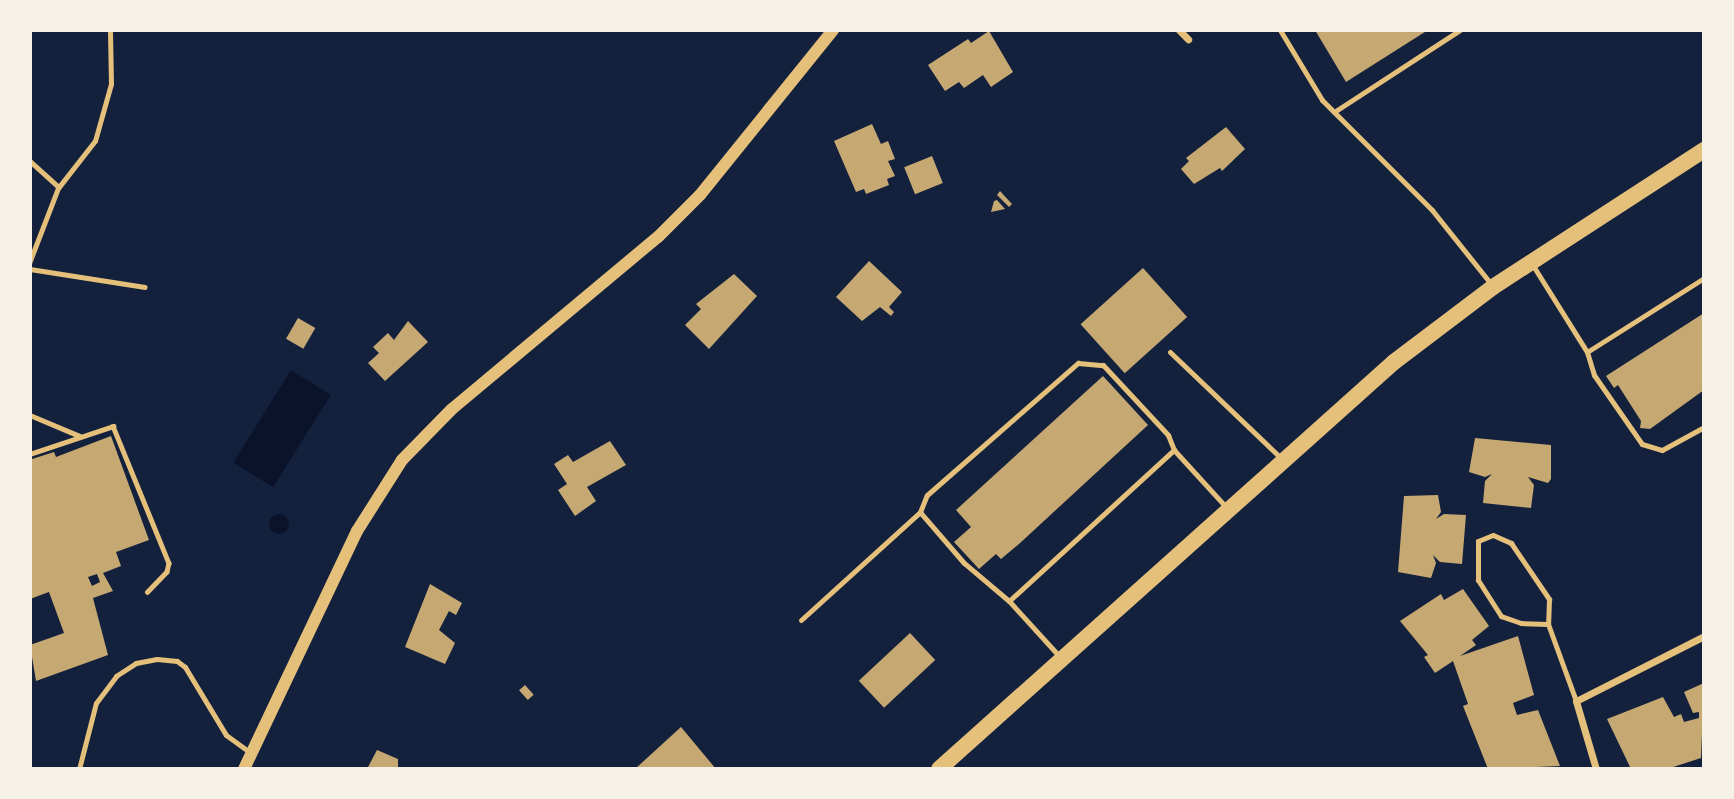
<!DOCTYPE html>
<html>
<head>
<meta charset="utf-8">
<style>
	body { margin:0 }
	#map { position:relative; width:1734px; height:799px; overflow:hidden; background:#14213d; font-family:Spectral,serif }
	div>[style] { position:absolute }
	.water>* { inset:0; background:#0b132b; transform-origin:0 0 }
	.round { border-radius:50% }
	.building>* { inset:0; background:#c6a872; transform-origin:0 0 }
	.path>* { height:4.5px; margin:-2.25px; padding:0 2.25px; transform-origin:2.25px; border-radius:2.25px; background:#e5c07b }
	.service>* { height:5px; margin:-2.5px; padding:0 2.5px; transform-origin:2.5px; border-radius:2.5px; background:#e5c07b }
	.minor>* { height:7px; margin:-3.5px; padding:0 3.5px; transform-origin:3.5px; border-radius:3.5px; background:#e5c07b }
	.tertiary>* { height:12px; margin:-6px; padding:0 6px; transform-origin:6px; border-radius:6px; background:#e5c07b }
	.primary>* { height:16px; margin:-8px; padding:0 8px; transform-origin:8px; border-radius:8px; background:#e5c07b }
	span { translate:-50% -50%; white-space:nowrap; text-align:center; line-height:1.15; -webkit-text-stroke:7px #f6f1e7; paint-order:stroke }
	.frame { position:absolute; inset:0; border:32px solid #f6f1e7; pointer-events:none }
</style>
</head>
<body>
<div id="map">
	<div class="water">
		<div style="left:291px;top:370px;width:47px;height:109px;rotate:32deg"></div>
		<div class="round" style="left:269px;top:514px;width:20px;height:20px"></div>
	</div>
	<div class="building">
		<div style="clip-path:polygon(1315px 30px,1428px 30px,1346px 82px)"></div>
		<div style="clip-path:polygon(989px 31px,1013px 72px,991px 87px,983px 75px,964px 88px,959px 82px,945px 91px,928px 65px,968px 39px,971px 43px)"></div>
		<div style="clip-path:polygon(872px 124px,881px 144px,888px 141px,895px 159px,888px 161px,895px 176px,887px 179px,889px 185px,866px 194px,864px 189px,856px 192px,834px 141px)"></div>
		<div style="clip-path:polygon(1226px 127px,1245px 149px,1222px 171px,1220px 168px,1194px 184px,1181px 169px,1189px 161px,1186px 158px)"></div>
		<div style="left:932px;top:156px;width:29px;height:30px;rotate:68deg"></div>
		<div style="clip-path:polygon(1000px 191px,1012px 204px,1009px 207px,997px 195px)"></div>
		<div style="clip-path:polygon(997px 200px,1005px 209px,991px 212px,994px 201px)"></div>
		<div style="clip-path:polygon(869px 261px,902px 292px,889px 307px,894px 312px,891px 316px,880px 307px,862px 321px,836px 297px)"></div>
		<div style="left:1143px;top:268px;width:66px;height:84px;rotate:48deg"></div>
		<div style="clip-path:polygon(734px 274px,757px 296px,709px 349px,685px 325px,701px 309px,696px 304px)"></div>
		<div style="clip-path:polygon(1704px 313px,1704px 390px,1650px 429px,1640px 428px,1641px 421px,1618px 385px,1614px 388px,1606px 376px)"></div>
		<div style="left:298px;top:318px;width:20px;height:24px;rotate:30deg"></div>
		<div style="clip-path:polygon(408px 321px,428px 342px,385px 381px,368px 363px,379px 353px,373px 347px,388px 333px,394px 340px)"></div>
		<div style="clip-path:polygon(1103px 376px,1148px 425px,1019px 544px,1001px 559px,996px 554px,979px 569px,954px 542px,971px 527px,956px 510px)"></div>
		<div style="clip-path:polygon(evenodd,111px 436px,149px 540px,116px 552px,121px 566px,103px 573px,113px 591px,93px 598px,108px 655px,36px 681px,30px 645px,64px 633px,49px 592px,30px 599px,30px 453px,32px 459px,54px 452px,56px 457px,111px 436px,97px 574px,100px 582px,92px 586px,88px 577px,97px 574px)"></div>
		<div style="clip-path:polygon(1475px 438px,1551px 445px,1551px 479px,1548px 483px,1528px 477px,1534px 485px,1531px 508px,1483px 503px,1485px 481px,1492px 474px,1485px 477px,1469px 472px)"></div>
		<div style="clip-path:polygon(610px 441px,626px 465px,587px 487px,596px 501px,575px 516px,558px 490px,567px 484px,554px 464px,568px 455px,573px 462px)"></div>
		<div style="clip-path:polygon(1438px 495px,1441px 512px,1436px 519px,1444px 514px,1466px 515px,1462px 564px,1440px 562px,1433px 555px,1436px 563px,1431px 578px,1398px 572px,1404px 496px)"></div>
		<div style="clip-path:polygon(430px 584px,462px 603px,456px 615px,449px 611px,439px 630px,455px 643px,445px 664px,405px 647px)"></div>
		<div style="clip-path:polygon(1463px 589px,1489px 626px,1472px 640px,1476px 645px,1460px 656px,1518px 636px,1534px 695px,1513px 703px,1517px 715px,1538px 710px,1560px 766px,1488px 769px,1463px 706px,1468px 704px,1453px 661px,1435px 673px,1424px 657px,1428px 655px,1400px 621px,1441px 594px,1444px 600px)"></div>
		<div style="left:910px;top:633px;width:37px;height:70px;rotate:47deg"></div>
		<div style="clip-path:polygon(1704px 683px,1701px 758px,1667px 769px,1631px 769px,1607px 719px,1663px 697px,1674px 717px,1681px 714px,1684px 722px,1699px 718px,1699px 712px,1693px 713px,1684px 692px)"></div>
		<div style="left:525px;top:685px;width:13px;height:8px;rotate:48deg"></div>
		<div style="clip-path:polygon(681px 727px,716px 769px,635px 769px)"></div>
		<div style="clip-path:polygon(377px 750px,398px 759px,398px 769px,367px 769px)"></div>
	</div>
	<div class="path">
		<div style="left:30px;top:161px;width:39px;rotate:42deg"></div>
		<div style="left:59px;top:187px;width:80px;rotate:111.1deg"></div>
		<div style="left:59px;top:187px;width:58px;rotate:-52deg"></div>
		<div style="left:95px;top:141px;width:59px;rotate:-74.3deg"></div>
		<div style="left:111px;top:84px;width:53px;rotate:-91.1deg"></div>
		<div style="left:30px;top:269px;width:116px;rotate:8.9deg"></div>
		<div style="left:30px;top:415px;width:54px;rotate:22.8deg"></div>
		<div style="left:30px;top:454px;width:88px;rotate:-18.6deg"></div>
		<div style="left:113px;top:426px;width:148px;rotate:67.8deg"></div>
		<div style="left:169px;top:563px;width:9px;rotate:103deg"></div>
		<div style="left:167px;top:572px;width:28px;rotate:134deg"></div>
	</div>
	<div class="service">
		<div style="left:1280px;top:30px;width:82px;rotate:59deg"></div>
		<div style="left:1322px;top:100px;width:156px;rotate:45deg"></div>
		<div style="left:1432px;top:210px;width:95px;rotate:51.4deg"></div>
		<div style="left:1334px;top:112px;width:150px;rotate:-33.1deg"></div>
		<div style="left:1532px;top:264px;width:104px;rotate:58deg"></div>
		<div style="left:1704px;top:278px;width:138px;rotate:147.7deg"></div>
		<div style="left:1587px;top:352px;width:24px;rotate:73deg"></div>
		<div style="left:1594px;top:375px;width:84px;rotate:55.2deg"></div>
		<div style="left:1642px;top:444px;width:21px;rotate:17deg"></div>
		<div style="left:1662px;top:450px;width:48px;rotate:-28.7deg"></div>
		<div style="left:1170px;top:352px;width:155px;rotate:43.7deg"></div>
		<div style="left:1009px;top:601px;width:224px;rotate:-42.5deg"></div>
		<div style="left:1174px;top:450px;width:79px;rotate:47.6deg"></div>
		<div style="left:801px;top:620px;width:161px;rotate:-42.2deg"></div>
		<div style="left:1548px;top:624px;width:27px;rotate:-178deg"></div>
		<div style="left:1521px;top:623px;width:21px;rotate:-161deg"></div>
		<div style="left:1501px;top:616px;width:43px;rotate:-122.6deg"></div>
		<div style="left:1478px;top:580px;width:39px;rotate:-90deg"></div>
		<div style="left:1478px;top:541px;width:16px;rotate:-22deg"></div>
		<div style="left:1493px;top:535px;width:20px;rotate:24deg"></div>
		<div style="left:1511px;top:543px;width:68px;rotate:55.8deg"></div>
		<div style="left:1549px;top:599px;width:25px;rotate:92deg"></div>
		<div style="left:1548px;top:624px;width:82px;rotate:70deg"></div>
		<div style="left:1060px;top:657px;width:76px;rotate:-132.3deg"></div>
		<div style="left:1009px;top:601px;width:59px;rotate:-139.8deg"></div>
		<div style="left:964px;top:563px;width:67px;rotate:-130.8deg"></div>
		<div style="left:920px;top:512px;width:18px;rotate:-68deg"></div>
		<div style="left:927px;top:495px;width:201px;rotate:-41.2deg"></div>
		<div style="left:1078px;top:363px;width:25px;rotate:5deg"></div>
		<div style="left:1103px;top:365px;width:96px;rotate:47.1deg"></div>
		<div style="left:1168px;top:435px;width:16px;rotate:68deg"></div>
		<div style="left:79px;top:769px;width:68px;rotate:-75.6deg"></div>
		<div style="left:96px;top:703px;width:34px;rotate:-53deg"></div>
		<div style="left:116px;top:676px;width:24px;rotate:-33deg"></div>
		<div style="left:136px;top:663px;width:21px;rotate:-11deg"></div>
		<div style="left:157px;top:659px;width:20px;rotate:6deg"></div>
		<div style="left:177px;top:661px;width:10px;rotate:37deg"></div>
		<div style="left:185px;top:667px;width:79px;rotate:58.9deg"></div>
		<div style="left:226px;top:735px;width:32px;rotate:36deg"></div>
	</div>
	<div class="minor">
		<div style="left:1179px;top:30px;width:13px;rotate:45deg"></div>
		<div style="left:1596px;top:769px;width:71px;rotate:-106.4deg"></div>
		<div style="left:1576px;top:701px;width:144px;rotate:-26.9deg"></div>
	</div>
	<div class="tertiary">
		<div style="left:244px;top:769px;width:263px;rotate:-64.6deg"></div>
		<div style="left:357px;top:531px;width:84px;rotate:-57.6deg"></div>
		<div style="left:402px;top:460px;width:71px;rotate:-45.6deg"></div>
		<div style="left:452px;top:409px;width:268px;rotate:-39.9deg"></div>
		<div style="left:658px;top:237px;width:59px;rotate:-45deg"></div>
		<div style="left:700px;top:195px;width:212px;rotate:-51.1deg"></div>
	</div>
	<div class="primary">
		<div style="left:939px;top:769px;width:610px;rotate:-41.81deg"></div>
		<div style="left:1394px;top:362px;width:124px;rotate:-37.1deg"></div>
		<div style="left:1493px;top:287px;width:252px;rotate:-33deg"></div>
	</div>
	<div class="frame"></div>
</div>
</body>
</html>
